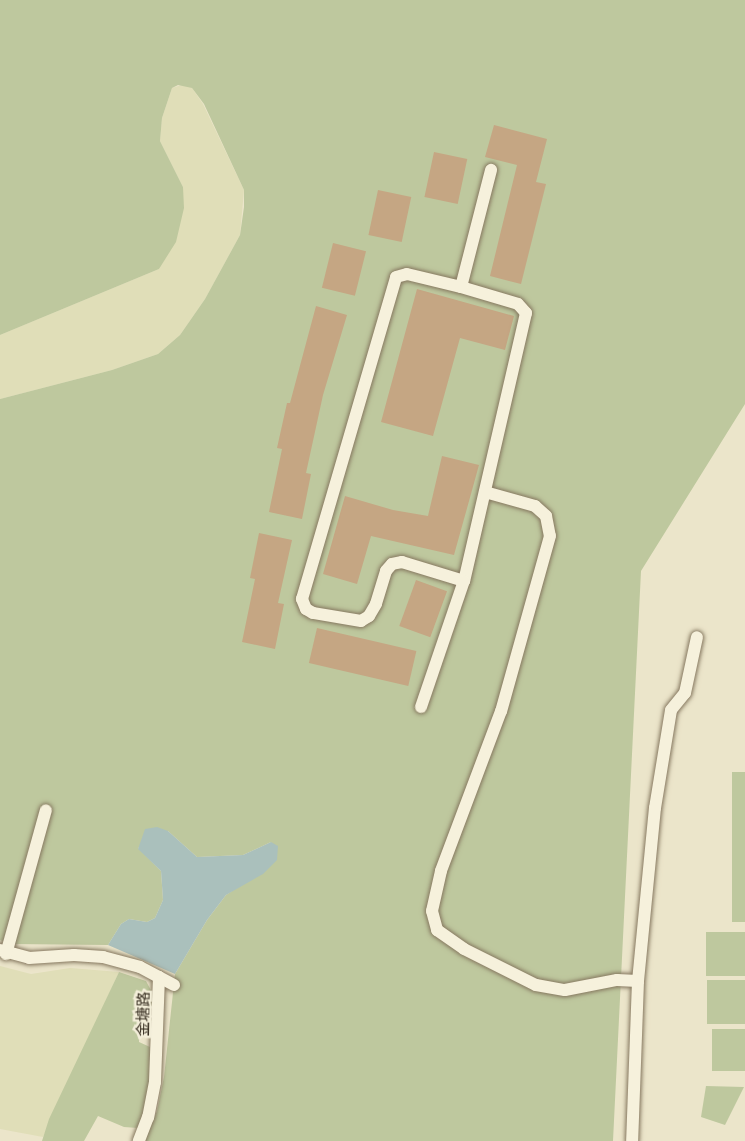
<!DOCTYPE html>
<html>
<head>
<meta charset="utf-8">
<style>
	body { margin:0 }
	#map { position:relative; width:745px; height:1141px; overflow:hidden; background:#ebe5ca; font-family:"Times New Roman","Noto Sans SC",serif }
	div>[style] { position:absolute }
	.farmland>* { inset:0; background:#e0deb8 }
	.green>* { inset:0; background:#bec89e; transform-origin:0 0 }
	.water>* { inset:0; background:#aac0bc }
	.building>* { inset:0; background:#c5a683; transform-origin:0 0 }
	.roads { filter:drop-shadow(0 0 2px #867860) drop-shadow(0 0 2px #867860) }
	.minor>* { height:12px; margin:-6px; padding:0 6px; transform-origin:6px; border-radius:6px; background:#f6f1dc }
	span { translate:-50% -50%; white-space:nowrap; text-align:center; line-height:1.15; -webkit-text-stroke:5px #f3eed9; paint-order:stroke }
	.street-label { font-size:15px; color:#382f22 }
</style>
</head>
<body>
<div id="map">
	<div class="farmland">
		<div style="clip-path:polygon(185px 84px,192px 88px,203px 104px,244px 190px,240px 235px,205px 299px,180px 335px,158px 354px,112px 370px,0 399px,0 335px,159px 269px,183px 187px,160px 141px,162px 118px,172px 88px)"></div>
		<div style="clip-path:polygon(0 966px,31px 974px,70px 968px,119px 972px,43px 1137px,0 1129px)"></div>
	</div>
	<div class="green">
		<div style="clip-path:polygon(0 0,745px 0,745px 404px,641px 571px,613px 1141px,144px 1141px,157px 1111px,164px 1077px,175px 974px,207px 920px,226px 895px,241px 885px,271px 842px,243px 855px,197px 857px,168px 831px,138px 848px,161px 871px,163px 900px,155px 918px,147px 922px,129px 919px,121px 924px,108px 945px,10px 944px,0 940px,0 399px,112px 370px,158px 354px,180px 335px,205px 299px,240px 235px,244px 207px,244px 190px,204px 104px,192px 88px,178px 85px,172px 88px,162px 118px,160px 141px,183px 187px,184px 208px,176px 242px,159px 269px,0 335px)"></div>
		<div style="left:732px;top:772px;width:13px;height:150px"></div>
		<div style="left:706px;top:932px;width:39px;height:44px"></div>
		<div style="clip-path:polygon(119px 972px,146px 981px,154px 996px,152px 1010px,140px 1014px,139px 1042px,150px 1047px,151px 1072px,146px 1107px,138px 1128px,124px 1127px,98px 1116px,84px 1141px,42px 1141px,49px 1119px)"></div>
		<div style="left:745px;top:980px;width:44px;height:38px;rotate:90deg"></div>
		<div style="left:712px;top:1029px;width:33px;height:42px"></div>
		<div style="clip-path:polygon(706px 1086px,744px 1087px,725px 1125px,701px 1117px)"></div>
	</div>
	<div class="water">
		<div style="clip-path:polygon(157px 827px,168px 831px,197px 857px,243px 855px,271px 842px,278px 846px,277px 860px,263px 874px,226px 895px,207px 920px,175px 974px,108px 945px,121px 924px,129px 919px,147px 922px,155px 918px,163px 900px,161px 871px,138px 849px,145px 829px)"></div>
	</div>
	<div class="building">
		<div style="clip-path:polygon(494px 125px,547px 139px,536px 182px,546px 184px,521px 284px,490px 276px,517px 165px,485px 157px)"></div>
		<div style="left:434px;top:152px;width:34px;height:46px;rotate:12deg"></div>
		<div style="left:378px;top:190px;width:34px;height:46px;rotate:12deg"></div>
		<div style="left:333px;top:243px;width:34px;height:46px;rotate:14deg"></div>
		<div style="clip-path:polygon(417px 289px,514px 316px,505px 350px,460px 338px,433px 436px,381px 422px)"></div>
		<div style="clip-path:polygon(316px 306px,347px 315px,323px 395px,306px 473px,311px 474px,302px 519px,269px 512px,282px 449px,277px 448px,287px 403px,290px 403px)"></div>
		<div style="clip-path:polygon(442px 456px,479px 465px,454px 555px,371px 536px,357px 584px,323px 574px,345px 496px,393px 510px,428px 516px)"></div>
		<div style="clip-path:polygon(259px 533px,292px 540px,278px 603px,284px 604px,275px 649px,242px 642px,255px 579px,250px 578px)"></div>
		<div style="left:416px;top:580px;width:33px;height:49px;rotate:20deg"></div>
		<div style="left:317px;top:628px;width:102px;height:36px;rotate:13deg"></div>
	</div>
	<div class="roads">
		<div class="minor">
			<div style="left:461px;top:287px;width:59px;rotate:16.6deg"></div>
			<div style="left:518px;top:304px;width:12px;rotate:48deg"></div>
			<div style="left:526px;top:313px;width:275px;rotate:103deg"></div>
			<div style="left:464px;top:581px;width:65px;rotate:-163deg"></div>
			<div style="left:402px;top:562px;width:10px;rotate:169deg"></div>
			<div style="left:392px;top:564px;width:9px;rotate:131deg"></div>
			<div style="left:386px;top:571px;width:34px;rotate:107deg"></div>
			<div style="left:376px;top:604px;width:14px;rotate:120deg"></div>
			<div style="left:369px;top:616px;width:9px;rotate:148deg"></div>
			<div style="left:361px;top:621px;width:49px;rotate:-170.5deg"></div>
			<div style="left:313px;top:613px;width:8px;rotate:-150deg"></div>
			<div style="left:306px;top:609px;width:11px;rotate:-112deg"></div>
			<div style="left:302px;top:599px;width:335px;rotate:-73.7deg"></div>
			<div style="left:396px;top:277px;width:11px;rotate:-15deg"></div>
			<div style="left:407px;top:274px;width:56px;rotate:13.5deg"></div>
			<div style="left:461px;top:287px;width:121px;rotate:-75.6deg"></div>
			<div style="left:485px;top:492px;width:52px;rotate:15.6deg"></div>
			<div style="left:535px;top:506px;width:15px;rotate:42deg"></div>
			<div style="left:546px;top:516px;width:20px;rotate:79deg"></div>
			<div style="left:550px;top:536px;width:182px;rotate:105.6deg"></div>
			<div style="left:501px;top:711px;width:171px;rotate:110.6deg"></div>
			<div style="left:441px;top:871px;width:41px;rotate:102.7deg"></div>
			<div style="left:432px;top:911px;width:20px;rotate:75deg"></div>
			<div style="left:437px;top:930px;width:33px;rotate:35deg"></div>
			<div style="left:464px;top:949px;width:80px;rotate:26.6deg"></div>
			<div style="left:536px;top:985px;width:29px;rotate:10deg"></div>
			<div style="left:565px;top:990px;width:53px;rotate:-10.9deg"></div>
			<div style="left:617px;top:980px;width:21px;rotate:3deg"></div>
			<div style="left:638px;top:981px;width:160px;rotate:92.1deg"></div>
			<div style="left:421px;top:707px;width:133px;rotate:-71.2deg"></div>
			<div style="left:0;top:950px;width:30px;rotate:15deg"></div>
			<div style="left:29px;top:958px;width:45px;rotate:-3.8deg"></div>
			<div style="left:74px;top:955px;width:29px;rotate:4deg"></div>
			<div style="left:103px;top:957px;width:38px;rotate:15deg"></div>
			<div style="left:140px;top:967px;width:21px;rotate:28deg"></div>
			<div style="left:159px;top:977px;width:105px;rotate:92.2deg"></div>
			<div style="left:155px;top:1082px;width:36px;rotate:101deg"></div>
			<div style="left:148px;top:1117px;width:26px;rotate:111deg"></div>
			<div style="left:6px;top:954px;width:149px;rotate:-74.5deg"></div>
			<div style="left:159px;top:977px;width:17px;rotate:28deg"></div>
			<div style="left:638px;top:981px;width:174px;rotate:-84.4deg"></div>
			<div style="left:655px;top:808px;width:99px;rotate:-80.7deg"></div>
			<div style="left:671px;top:710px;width:22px;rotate:-51deg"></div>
			<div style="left:685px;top:693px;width:57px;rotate:-77.9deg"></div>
		</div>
	</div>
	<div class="street-label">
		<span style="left:144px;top:1014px;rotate:-89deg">金塘路</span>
	</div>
</div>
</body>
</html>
